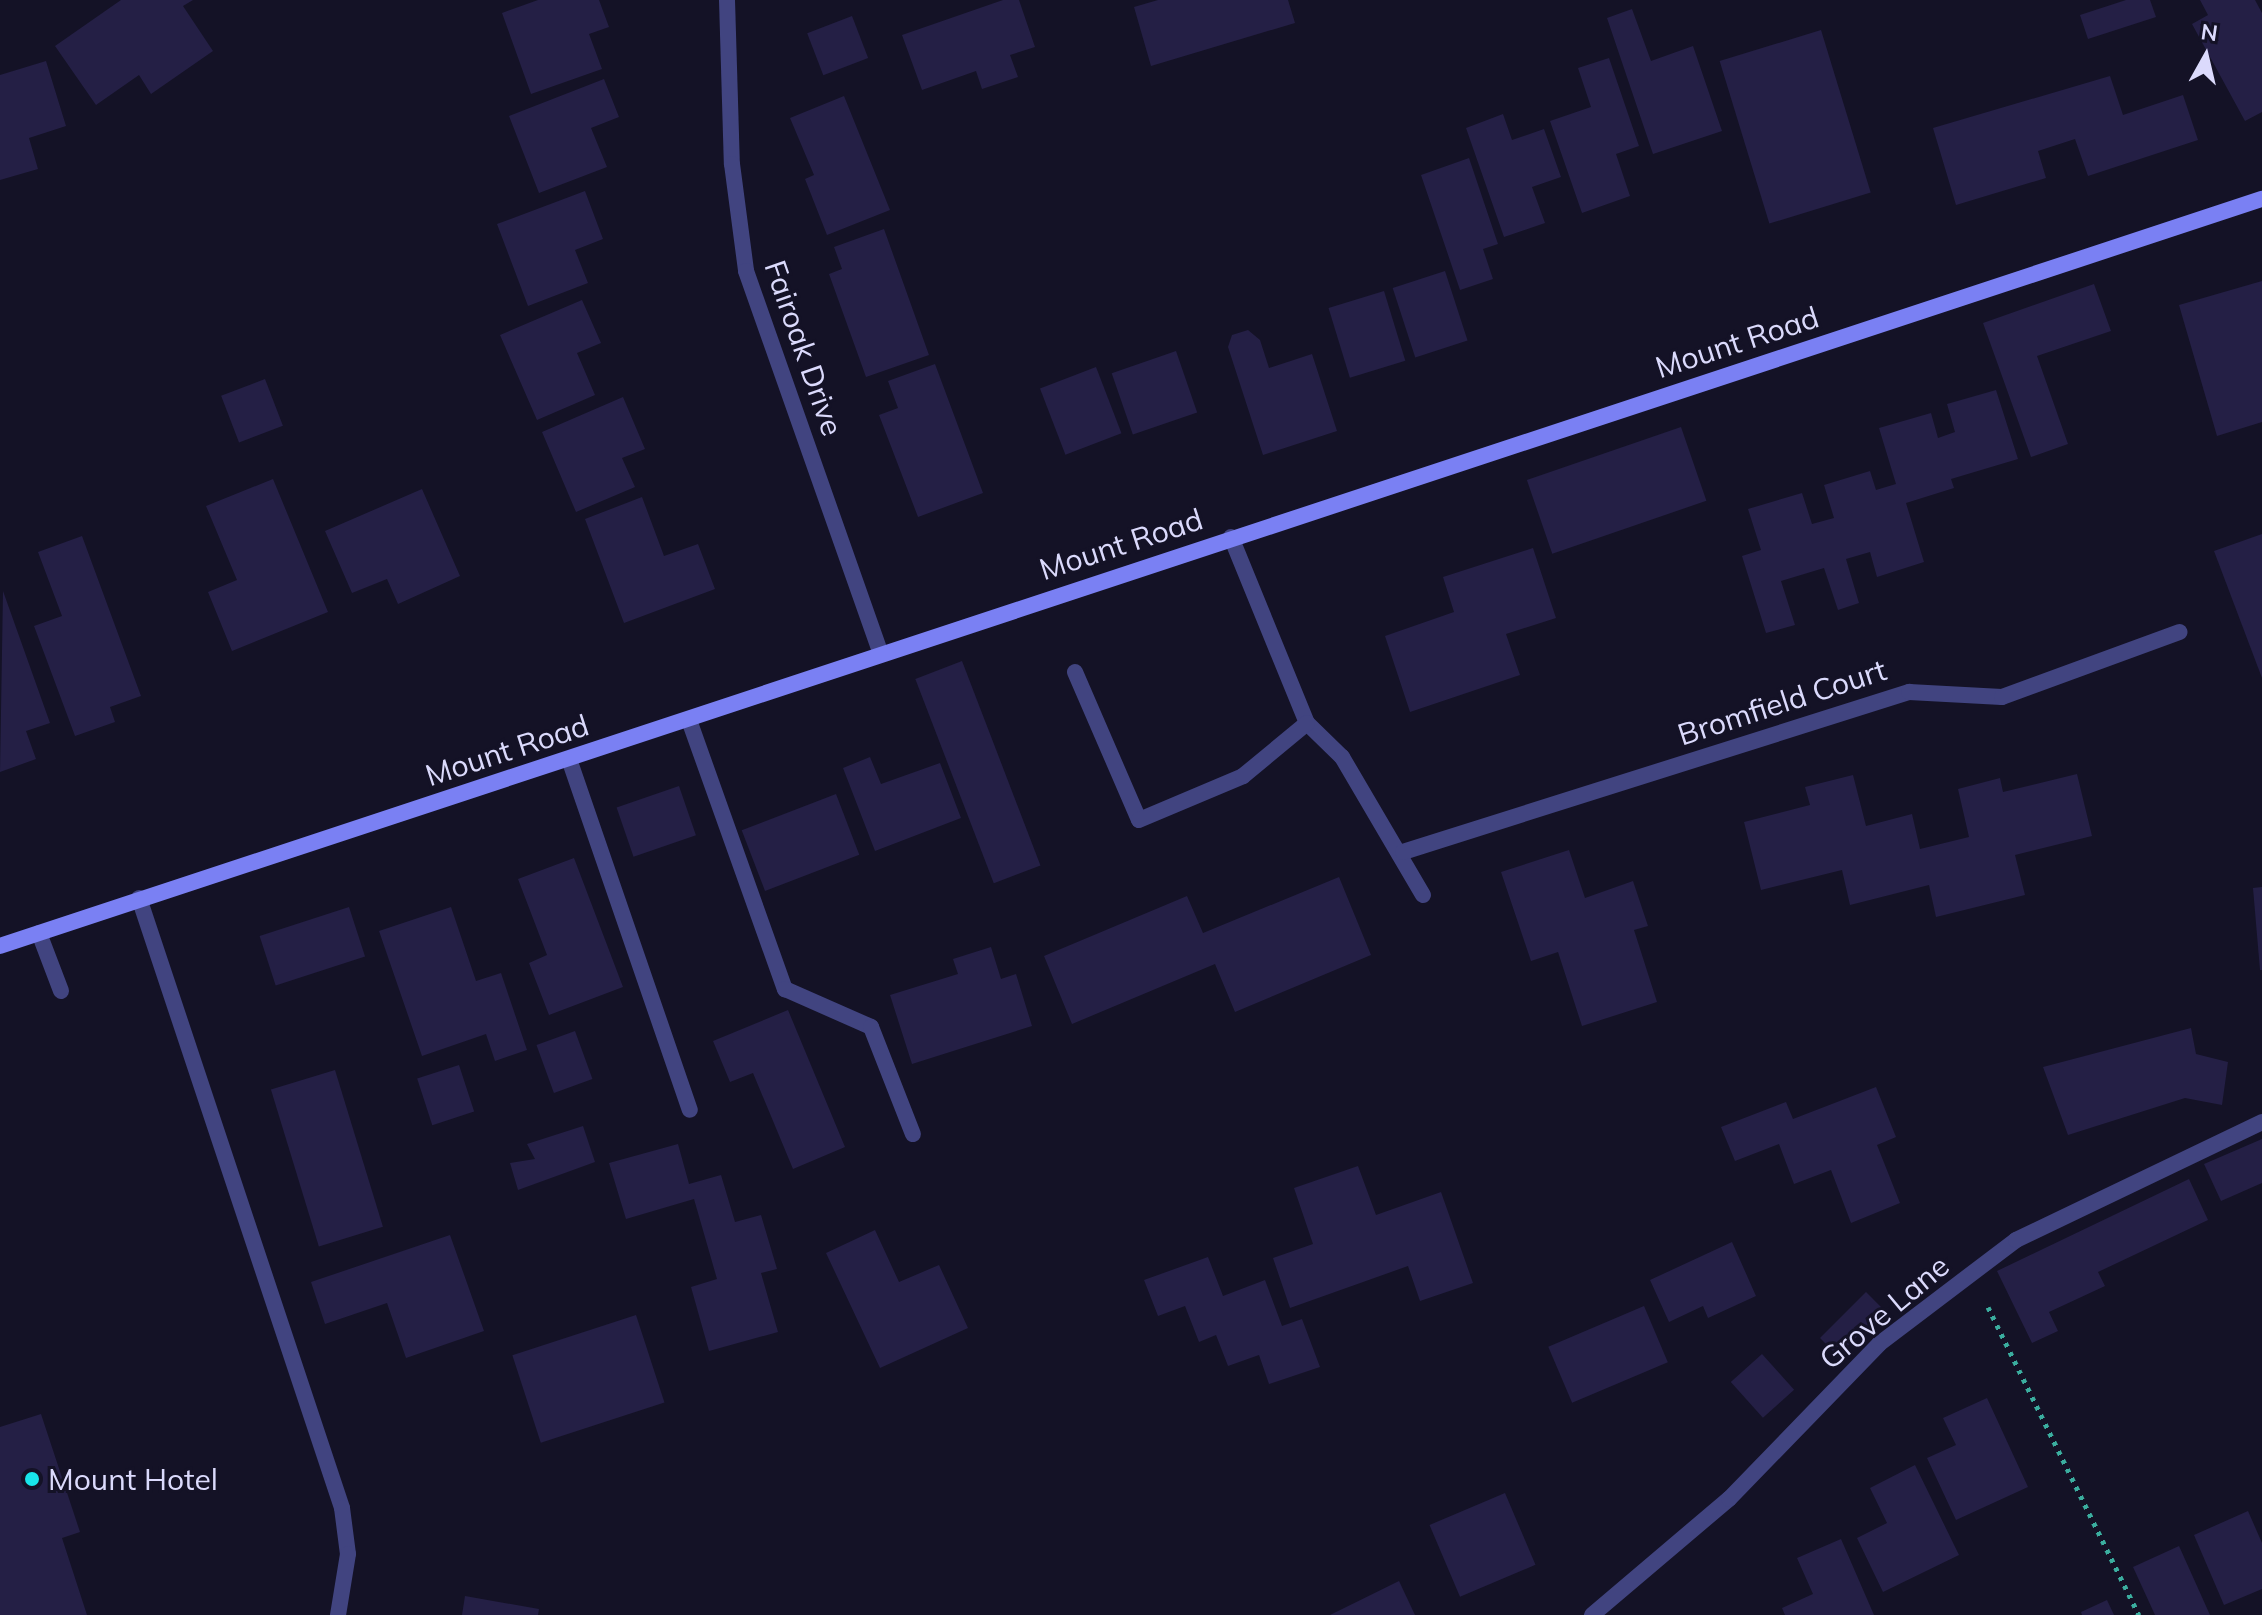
<!DOCTYPE html>
<html>
<head>
<meta charset="utf-8">
<style>
	body { margin:0 }
	#map { position:relative; width:2262px; height:1615px; overflow:hidden; background:#141226; font-family:Mulish,sans-serif }
	div>[style] { position:absolute }
	.building>* { inset:0; background:#241f45; transform-origin:0 0 }
	.path>* { height:5px; margin-top:-2.5px; transform-origin:0; background:repeating-linear-gradient(90deg,#3bae9f 0 4px,transparent 0 10px) }
	.lane>* { height:16px; margin:-8px; padding:0 8px; transform-origin:8px; border-radius:8px; background:#414480 }
	.street>* { height:16px; margin:-8px; padding:0 8px; transform-origin:8px; border-radius:8px; background:#414480 }
	.secondary>* { height:16px; margin:-8px; padding:0 8px; transform-origin:8px; border-radius:8px; background:#7a80f3 }
	.dots>* { width:22px; height:22px; translate:-50% -50%; box-sizing:border-box; border:4px solid #141226; border-radius:50% }
	span { translate:-50% -50%; white-space:nowrap; text-align:center; line-height:1.15; -webkit-text-stroke:6px #141226; paint-order:stroke }
	.street-label { font-size:30px; color:#dbdafc }
	.poi-label { font-size:30px; color:#dbdafc }
	.left { translate:0 -50%; text-align:left }
	.north { position:absolute; left:2166px; top:16px; width:80px; height:80px; -webkit-text-stroke:6px #141226; paint-order:stroke; rotate:8deg; font-size:22px; font-weight:700; line-height:32px; text-align:center; color:#dbdafc }
	.north::after { content:''; display:block; margin:auto; width:28px; height:36px; background:#dbdafc; clip-path:polygon(50% 0,100% 100%,50% 72%,0 100%) }
</style>
</head>
<body>
<div id="map">
	<div class="building">
		<div style="clip-path:polygon(121px 0,193px 0,183px 6px,213px 51px,151px 94px,139px 75px,96px 105px,55px 46px)"></div>
		<div style="clip-path:polygon(538px 0,599px 0,609px 27px,589px 34px,602px 69px,531px 94px,502px 13px)"></div>
		<div style="clip-path:polygon(1003px 0,1019px 0,1035px 47px,1010px 55px,1018px 77px,982px 89px,976px 71px,922px 90px,902px 35px)"></div>
		<div style="clip-path:polygon(1158px 0,1288px 0,1295px 23px,1151px 66px,1134px 7px)"></div>
		<div style="clip-path:polygon(2126px 0,2150px 0,2156px 17px,2088px 39px,2080px 15px)"></div>
		<div style="clip-path:polygon(2200px 0,2255px 0,2262px 13px,2262px 112px,2245px 121px,2192px 24px,2208px 15px)"></div>
		<div style="clip-path:polygon(1632px 9px,1651px 61px,1693px 46px,1722px 131px,1653px 154px,1607px 18px)"></div>
		<div style="left:852px;top:16px;width:45px;height:48px;rotate:69deg"></div>
		<div style="left:1821px;top:30px;width:170px;height:106px;rotate:73deg"></div>
		<div style="clip-path:polygon(1609px 58px,1639px 146px,1616px 154px,1630px 196px,1582px 213px,1550px 121px,1591px 107px,1578px 68px)"></div>
		<div style="clip-path:polygon(46px 61px,66px 126px,29px 138px,38px 169px,0 180px,0 75px)"></div>
		<div style="clip-path:polygon(2110px 76px,2123px 115px,2183px 95px,2198px 140px,2088px 176px,2075px 139px,2038px 151px,2046px 178px,1956px 205px,1933px 128px)"></div>
		<div style="clip-path:polygon(604px 79px,619px 117px,591px 128px,607px 167px,539px 193px,509px 116px)"></div>
		<div style="clip-path:polygon(844px 96px,890px 210px,827px 235px,805px 179px,814px 175px,790px 118px)"></div>
		<div style="clip-path:polygon(1503px 114px,1512px 140px,1544px 129px,1561px 177px,1532px 187px,1545px 223px,1504px 237px,1466px 128px)"></div>
		<div style="clip-path:polygon(1469px 158px,1498px 244px,1483px 249px,1493px 279px,1460px 290px,1421px 175px)"></div>
		<div style="clip-path:polygon(585px 191px,603px 239px,575px 250px,588px 283px,528px 306px,497px 224px)"></div>
		<div style="clip-path:polygon(884px 229px,929px 355px,866px 377px,829px 274px,842px 269px,834px 247px)"></div>
		<div style="left:1445px;top:271px;width:73px;height:55px;rotate:72deg"></div>
		<div style="clip-path:polygon(2262px 281px,2262px 422px,2217px 436px,2179px 305px)"></div>
		<div style="clip-path:polygon(2094px 284px,2111px 331px,2037px 356px,2068px 444px,2031px 457px,1983px 323px)"></div>
		<div style="left:1384px;top:291px;width:73px;height:58px;rotate:73deg"></div>
		<div style="clip-path:polygon(582px 300px,601px 343px,577px 353px,595px 395px,537px 420px,500px 335px)"></div>
		<div style="clip-path:polygon(1248px 330px,1260px 340px,1269px 368px,1312px 354px,1337px 431px,1263px 455px,1228px 347px,1232px 335px)"></div>
		<div style="left:1176px;top:351px;width:65px;height:68px;rotate:71deg"></div>
		<div style="clip-path:polygon(935px 364px,983px 493px,918px 517px,879px 415px,898px 408px,888px 381px)"></div>
		<div style="left:1096px;top:367px;width:71px;height:60px;rotate:69deg"></div>
		<div style="left:265px;top:379px;width:50px;height:47px;rotate:69deg"></div>
		<div style="clip-path:polygon(1996px 390px,2018px 459px,1951px 479px,1954px 488px,1906px 503px,1924px 562px,1877px 577px,1870px 552px,1846px 559px,1859px 603px,1838px 610px,1824px 568px,1781px 581px,1795px 625px,1766px 633px,1742px 556px,1761px 550px,1748px 509px,1802px 493px,1812px 524px,1834px 518px,1824px 485px,1870px 471px,1876px 490px,1896px 484px,1879px 428px,1931px 413px,1938px 438px,1955px 432px,1947px 404px)"></div>
		<div style="clip-path:polygon(623px 397px,645px 449px,622px 458px,635px 487px,576px 512px,542px 432px)"></div>
		<div style="left:1681px;top:427px;width:78px;height:163px;rotate:71deg"></div>
		<div style="clip-path:polygon(273px 479px,328px 612px,232px 651px,208px 592px,237px 580px,206px 506px)"></div>
		<div style="clip-path:polygon(422px 489px,460px 576px,398px 604px,387px 579px,352px 593px,325px 531px)"></div>
		<div style="clip-path:polygon(642px 497px,664px 556px,698px 544px,715px 589px,624px 623px,585px 519px)"></div>
		<div style="clip-path:polygon(2262px 534px,2262px 678px,2214px 551px)"></div>
		<div style="clip-path:polygon(82px 536px,141px 696px,110px 707px,115px 722px,75px 736px,34px 626px,62px 616px,38px 552px)"></div>
		<div style="clip-path:polygon(1533px 548px,1556px 618px,1506px 634px,1520px 675px,1410px 712px,1385px 636px,1454px 612px,1443px 577px)"></div>
		<div style="clip-path:polygon(3px 591px,50px 723px,26px 731px,36px 759px,0 772px)"></div>
		<div style="left:962px;top:661px;width:219px;height:50px;rotate:69deg"></div>
		<div style="clip-path:polygon(870px 757px,881px 784px,940px 763px,961px 818px,875px 851px,843px 768px)"></div>
		<div style="clip-path:polygon(2077px 774px,2092px 836px,2015px 855px,2025px 895px,1936px 917px,1929px 885px,1850px 905px,1842px 870px,1761px 890px,1744px 822px,1810px 805px,1805px 787px,1853px 775px,1866px 826px,1912px 814px,1920px 849px,1969px 837px,1958px 789px,2000px 778px,2003px 792px)"></div>
		<div style="left:679px;top:786px;width:52px;height:66px;rotate:71deg"></div>
		<div style="left:836px;top:794px;width:65px;height:101px;rotate:69deg"></div>
		<div style="clip-path:polygon(1569px 850px,1585px 898px,1633px 881px,1648px 926px,1634px 930px,1657px 1002px,1582px 1026px,1558px 952px,1531px 961px,1501px 872px)"></div>
		<div style="clip-path:polygon(574px 858px,623px 987px,549px 1015px,529px 963px,547px 955px,518px 879px)"></div>
		<div style="clip-path:polygon(1339px 877px,1371px 955px,1235px 1012px,1215px 964px,1072px 1024px,1044px 956px,1187px 896px,1203px 933px)"></div>
		<div style="clip-path:polygon(2262px 887px,2262px 970px,2260px 970px,2253px 888px)"></div>
		<div style="left:349px;top:907px;width:52px;height:94px;rotate:72deg"></div>
		<div style="clip-path:polygon(451px 907px,476px 981px,501px 973px,527px 1050px,495px 1061px,486px 1034px,422px 1056px,379px 931px)"></div>
		<div style="clip-path:polygon(991px 947px,1001px 979px,1016px 974px,1032px 1026px,912px 1064px,890px 995px,958px 974px,953px 959px)"></div>
		<div style="clip-path:polygon(788px 1010px,845px 1147px,793px 1169px,753px 1073px,730px 1082px,713px 1041px)"></div>
		<div style="clip-path:polygon(2191px 1028px,2196px 1054px,2228px 1062px,2222px 1105px,2185px 1098px,2068px 1135px,2043px 1067px)"></div>
		<div style="left:575px;top:1031px;width:51px;height:41px;rotate:70deg"></div>
		<div style="left:459px;top:1065px;width:49px;height:44px;rotate:72deg"></div>
		<div style="left:335px;top:1070px;width:164px;height:67px;rotate:73deg"></div>
		<div style="clip-path:polygon(1876px 1087px,1896px 1137px,1877px 1145px,1900px 1203px,1851px 1223px,1831px 1170px,1794px 1184px,1779px 1144px,1735px 1161px,1721px 1127px,1786px 1102px,1793px 1119px)"></div>
		<div style="clip-path:polygon(583px 1126px,595px 1162px,518px 1190px,510px 1163px,535px 1159px,527px 1144px)"></div>
		<div style="clip-path:polygon(2262px 1139px,2262px 1183px,2221px 1201px,2204px 1164px)"></div>
		<div style="clip-path:polygon(678px 1144px,689px 1184px,721px 1175px,735px 1222px,761px 1215px,777px 1269px,761px 1273px,778px 1332px,709px 1351px,691px 1287px,717px 1279px,694px 1199px,626px 1219px,609px 1163px)"></div>
		<div style="clip-path:polygon(1358px 1166px,1376px 1215px,1441px 1192px,1473px 1283px,1420px 1301px,1408px 1266px,1290px 1308px,1273px 1258px,1313px 1244px,1294px 1188px)"></div>
		<div style="clip-path:polygon(2189px 1179px,2208px 1220px,2098px 1272px,2105px 1286px,2049px 1312px,2058px 1331px,2032px 1343px,1997px 1271px)"></div>
		<div style="clip-path:polygon(875px 1230px,899px 1282px,939px 1265px,968px 1328px,880px 1368px,826px 1253px)"></div>
		<div style="clip-path:polygon(450px 1235px,484px 1331px,406px 1358px,387px 1303px,325px 1324px,311px 1282px)"></div>
		<div style="clip-path:polygon(1732px 1242px,1756px 1296px,1708px 1318px,1703px 1306px,1669px 1322px,1650px 1280px)"></div>
		<div style="clip-path:polygon(1208px 1257px,1223px 1296px,1265px 1280px,1282px 1326px,1302px 1319px,1320px 1367px,1269px 1384px,1259px 1355px,1228px 1366px,1216px 1335px,1199px 1342px,1185px 1306px,1158px 1316px,1144px 1280px)"></div>
		<div style="left:1866px;top:1292px;width:25px;height:65px;rotate:45deg"></div>
		<div style="left:1644px;top:1306px;width:61px;height:104px;rotate:67deg"></div>
		<div style="left:636px;top:1315px;width:92px;height:130px;rotate:72deg"></div>
		<div style="left:1762px;top:1354px;width:48px;height:42px;rotate:48deg"></div>
		<div style="clip-path:polygon(1987px 1398px,2028px 1487px,1956px 1520px,1927px 1458px,1956px 1445px,1943px 1418px)"></div>
		<div style="clip-path:polygon(41px 1414px,80px 1532px,62px 1538px,87px 1615px,0 1615px,0 1427px)"></div>
		<div style="clip-path:polygon(1915px 1465px,1959px 1555px,1883px 1592px,1857px 1538px,1887px 1523px,1870px 1488px)"></div>
		<div style="left:1505px;top:1493px;width:78px;height:82px;rotate:67deg"></div>
		<div style="clip-path:polygon(2248px 1511px,2262px 1543px,2262px 1589px,2224px 1605px,2194px 1535px)"></div>
		<div style="clip-path:polygon(1841px 1539px,1874px 1615px,1785px 1615px,1782px 1608px,1813px 1594px,1797px 1558px)"></div>
		<div style="clip-path:polygon(2179px 1546px,2210px 1615px,2155px 1615px,2133px 1567px)"></div>
		<div style="clip-path:polygon(1399px 1581px,1415px 1615px,1330px 1615px)"></div>
		<div style="clip-path:polygon(465px 1596px,539px 1609px,538px 1615px,462px 1615px)"></div>
		<div style="clip-path:polygon(2107px 1600px,2114px 1615px,2082px 1615px,2081px 1612px)"></div>
	</div>
	<div class="path">
		<div style="left:1988px;top:1307px;width:343px;rotate:63.9deg"></div>
	</div>
	<div class="lane">
		<div style="left:569px;top:759px;width:371px;rotate:71deg"></div>
		<div style="left:139px;top:898px;width:643px;rotate:71.59deg"></div>
		<div style="left:342px;top:1508px;width:46px;rotate:82.6deg"></div>
		<div style="left:348px;top:1554px;width:62px;rotate:99.3deg"></div>
		<div style="left:39px;top:933px;width:62px;rotate:69.2deg"></div>
	</div>
	<div class="street">
		<div style="left:727px;top:0;width:164px;rotate:88.3deg"></div>
		<div style="left:732px;top:164px;width:108px;rotate:82.5deg"></div>
		<div style="left:746px;top:271px;width:406px;rotate:70.6deg"></div>
		<div style="left:1231px;top:537px;width:201px;rotate:67.8deg"></div>
		<div style="left:1307px;top:723px;width:49px;rotate:44.2deg"></div>
		<div style="left:1342px;top:757px;width:160px;rotate:59.6deg"></div>
		<div style="left:1075px;top:672px;width:161px;rotate:66.6deg"></div>
		<div style="left:1139px;top:820px;width:113px;rotate:-22.9deg"></div>
		<div style="left:1243px;top:776px;width:83px;rotate:-39.6deg"></div>
		<div style="left:689px;top:720px;width:286px;rotate:70.4deg"></div>
		<div style="left:785px;top:989px;width:94px;rotate:23.8deg"></div>
		<div style="left:871px;top:1027px;width:115px;rotate:68.6deg"></div>
		<div style="left:1403px;top:852px;width:531px;rotate:-17.55deg"></div>
		<div style="left:1909px;top:692px;width:93px;rotate:3.1deg"></div>
		<div style="left:2002px;top:697px;width:189px;rotate:-20.1deg"></div>
		<div style="left:1592px;top:1615px;width:180px;rotate:-40.3deg"></div>
		<div style="left:1729px;top:1499px;width:216px;rotate:-45.9deg"></div>
		<div style="left:1879px;top:1344px;width:172px;rotate:-37.2deg"></div>
		<div style="left:2016px;top:1240px;width:273px;rotate:-25.6deg"></div>
	</div>
	<div class="secondary">
		<div style="left:0;top:946px;width:2382px;rotate:-18.28deg"></div>
	</div>
	<div class="dots">
		<div style="left:32px;top:1479px;background:#18e5ea"></div>
	</div>
	<div class="street-label">
		<span style="left:1737px;top:342px;rotate:-18deg">Mount Road</span>
		<span style="left:804px;top:348px;rotate:71deg">Fairoak Drive</span>
		<span style="left:1121px;top:544px;rotate:-18deg">Mount Road</span>
		<span style="left:1782px;top:702px;rotate:-18deg">Bromfield Court</span>
		<span style="left:507px;top:750px;rotate:-18deg">Mount Road</span>
		<span style="left:1884px;top:1312px;rotate:-40deg">Grove Lane</span>
	</div>
	<div class="poi-label">
		<span class="left" style="left:48px;top:1479px">Mount Hotel</span>
	</div>
	<div class="north">N</div>
</div>
</body>
</html>
